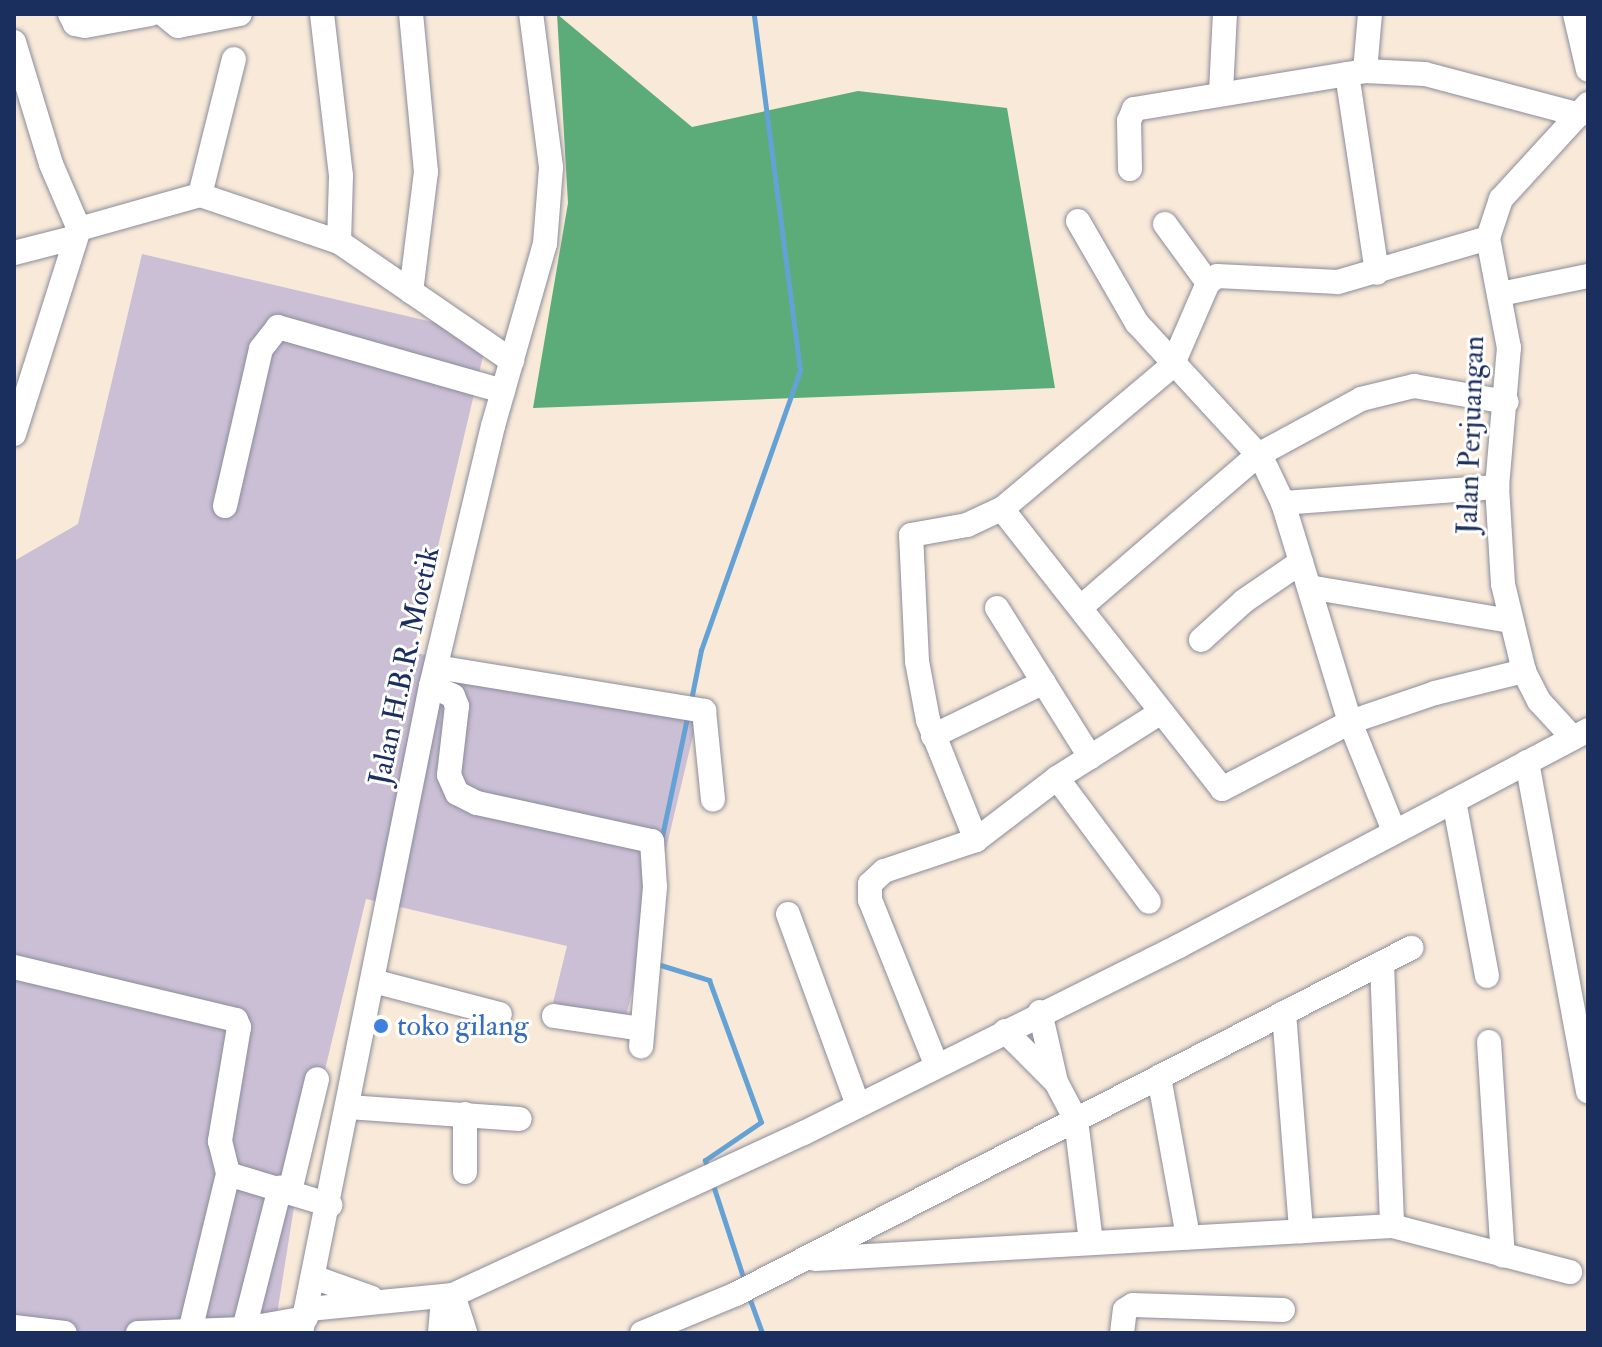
<!DOCTYPE html>
<html>
<head>
<meta charset="utf-8">
<style>
	body { margin:0 }
	#map { position:relative; width:1602px; height:1347px; overflow:hidden; background:#f8e9d8; font-family:"IM FELL Double Pica",serif }
	div>[style] { position:absolute }
	.industrial>* { inset:0; background:#cbbfd5 }
	.forest>* { inset:0; background:#5cac79 }
	.stream>* { height:5px; margin:-2.5px; padding:0 2.5px; transform-origin:2.5px; border-radius:2.5px; background:#64a2d6 }
	.roads { filter:drop-shadow(0 0 2px #8a8c9b) drop-shadow(0 0 2px #8a8c9b) }
	.minor>* { height:24px; margin:-12px; padding:0 12px; transform-origin:12px; border-radius:12px; background:#fff }
	.dots>* { width:22px; height:22px; translate:-50% -50%; box-sizing:border-box; border:4px solid #fff; border-radius:50% }
	span { translate:-50% -50%; white-space:nowrap; text-align:center; line-height:1.15; -webkit-text-stroke:6px #fff; paint-order:stroke }
	.street-label { font-size:30px; color:#1b2f5e }
	.shop-label { font-size:30px; color:#366cbe }
	.left { translate:0 -50%; text-align:left }
	.frame { position:absolute; inset:0; border:16px solid #1b2f5e; pointer-events:none }
</style>
</head>
<body>
<div id="map">
	<div class="industrial">
		<div style="clip-path:polygon(142px 254px,488px 335px,413px 652px,697px 719px,625px 1021px,553px 1003px,567px 946px,366px 899px,298px 1182px,274px 1333px,14px 1333px,14px 561px,78px 524px)"></div>
	</div>
	<div class="forest">
		<div style="clip-path:polygon(557px 14px,692px 127px,858px 91px,1007px 108px,1055px 388px,533px 408px,568px 203px)"></div>
	</div>
	<div class="stream">
		<div style="left:691px;top:700px;width:51px;rotate:-78.7deg"></div>
		<div style="left:701px;top:650px;width:297px;rotate:-70.5deg"></div>
		<div style="left:800px;top:370px;width:359px;rotate:-97.4deg"></div>
		<div style="left:661px;top:841px;width:131px;rotate:-78.1deg"></div>
		<div style="left:654px;top:963px;width:58px;rotate:17.2deg"></div>
		<div style="left:709px;top:980px;width:151px;rotate:69.9deg"></div>
		<div style="left:761px;top:1122px;width:68px;rotate:145.8deg"></div>
		<div style="left:705px;top:1160px;width:9px;rotate:72deg"></div>
		<div style="left:712px;top:1182px;width:106px;rotate:71.9deg"></div>
		<div style="left:749px;top:1297px;width:38px;rotate:70deg"></div>
	</div>
	<div class="roads">
		<div class="minor">
			<div style="left:70px;top:14px;width:11px;rotate:63deg"></div>
			<div style="left:75px;top:24px;width:10px;rotate:11deg"></div>
			<div style="left:85px;top:26px;width:67px;rotate:-10.3deg"></div>
			<div style="left:163px;top:14px;width:19px;rotate:39deg"></div>
			<div style="left:178px;top:26px;width:63px;rotate:-11deg"></div>
			<div style="left:322px;top:14px;width:163px;rotate:83.3deg"></div>
			<div style="left:341px;top:176px;width:66px;rotate:91.7deg"></div>
			<div style="left:1575px;top:14px;width:57px;rotate:76.9deg"></div>
			<div style="left:14px;top:42px;width:127px;rotate:73.1deg"></div>
			<div style="left:51px;top:164px;width:71px;rotate:66.7deg"></div>
			<div style="left:1365px;top:71px;width:57px;rotate:-85deg"></div>
			<div style="left:1347px;top:74px;width:201px;rotate:81.4deg"></div>
			<div style="left:1221px;top:92px;width:78px;rotate:-87.1deg"></div>
			<div style="left:1130px;top:169px;width:48px;rotate:-91.2deg"></div>
			<div style="left:1129px;top:121px;width:13px;rotate:-67deg"></div>
			<div style="left:1134px;top:109px;width:234px;rotate:-9.3deg"></div>
			<div style="left:1365px;top:71px;width:60px;rotate:2.9deg"></div>
			<div style="left:1425px;top:74px;width:160px;rotate:14.8deg"></div>
			<div style="left:200px;top:195px;width:140px;rotate:-76deg"></div>
			<div style="left:1078px;top:221px;width:118px;rotate:60deg"></div>
			<div style="left:1137px;top:323px;width:185px;rotate:47.4deg"></div>
			<div style="left:1262px;top:459px;width:49px;rotate:64.5deg"></div>
			<div style="left:1283px;top:503px;width:229px;rotate:73deg"></div>
			<div style="left:1350px;top:722px;width:118px;rotate:68deg"></div>
			<div style="left:1165px;top:224px;width:73px;rotate:53.9deg"></div>
			<div style="left:14px;top:253px;width:61px;rotate:-14.3deg"></div>
			<div style="left:411px;top:292px;width:121px;rotate:-82.9deg"></div>
			<div style="left:426px;top:172px;width:159px;rotate:-95.4deg"></div>
			<div style="left:1500px;top:294px;width:90px;rotate:-11.6deg"></div>
			<div style="left:14px;top:434px;width:215px;rotate:-72.4deg"></div>
			<div style="left:79px;top:229px;width:126px;rotate:-15.7deg"></div>
			<div style="left:200px;top:195px;width:147px;rotate:18.7deg"></div>
			<div style="left:339px;top:242px;width:210px;rotate:34.5deg"></div>
			<div style="left:1283px;top:503px;width:215px;rotate:-4.3deg"></div>
			<div style="left:225px;top:506px;width:161px;rotate:-77.1deg"></div>
			<div style="left:261px;top:349px;width:28px;rotate:-52deg"></div>
			<div style="left:278px;top:327px;width:234px;rotate:15.9deg"></div>
			<div style="left:1002px;top:509px;width:356px;rotate:51.8deg"></div>
			<div style="left:1222px;top:789px;width:144px;rotate:-27.6deg"></div>
			<div style="left:1350px;top:722px;width:90px;rotate:-18.8deg"></div>
			<div style="left:1435px;top:693px;width:92px;rotate:-13.9deg"></div>
			<div style="left:1309px;top:587px;width:204px;rotate:9.6deg"></div>
			<div style="left:1081px;top:607px;width:233px;rotate:-40.7deg"></div>
			<div style="left:1258px;top:455px;width:117px;rotate:-28.5deg"></div>
			<div style="left:1361px;top:399px;width:55px;rotate:-13.8deg"></div>
			<div style="left:1414px;top:386px;width:94px;rotate:9.8deg"></div>
			<div style="left:997px;top:608px;width:176px;rotate:58deg"></div>
			<div style="left:1201px;top:640px;width:58px;rotate:-42.2deg"></div>
			<div style="left:1244px;top:601px;width:69px;rotate:-34.4deg"></div>
			<div style="left:436px;top:667px;width:272px;rotate:9.3deg"></div>
			<div style="left:704px;top:711px;width:89px;rotate:84.2deg"></div>
			<div style="left:431px;top:686px;width:24px;rotate:24deg"></div>
			<div style="left:453px;top:696px;width:11px;rotate:68deg"></div>
			<div style="left:457px;top:706px;width:69px;rotate:96.6deg"></div>
			<div style="left:449px;top:775px;width:20px;rotate:66deg"></div>
			<div style="left:457px;top:793px;width:22px;rotate:27deg"></div>
			<div style="left:477px;top:803px;width:179px;rotate:12.3deg"></div>
			<div style="left:652px;top:841px;width:46px;rotate:86.3deg"></div>
			<div style="left:655px;top:887px;width:160px;rotate:95deg"></div>
			<div style="left:933px;top:736px;width:123px;rotate:-25.9deg"></div>
			<div style="left:1573px;top:738px;width:50px;rotate:-132.6deg"></div>
			<div style="left:1539px;top:701px;width:34px;rotate:-117deg"></div>
			<div style="left:1524px;top:671px;width:89px;rotate:-103.6deg"></div>
			<div style="left:1503px;top:584px;width:97px;rotate:-93.5deg"></div>
			<div style="left:1497px;top:487px;width:140px;rotate:-85.1deg"></div>
			<div style="left:1509px;top:348px;width:112px;rotate:-100.8deg"></div>
			<div style="left:1488px;top:238px;width:41px;rotate:-71.6deg"></div>
			<div style="left:1501px;top:199px;width:129px;rotate:-47.5deg"></div>
			<div style="left:1527px;top:762px;width:335px;rotate:79.5deg"></div>
			<div style="left:1057px;top:778px;width:154px;rotate:53.4deg"></div>
			<div style="left:1454px;top:801px;width:178px;rotate:79.3deg"></div>
			<div style="left:976px;top:840px;width:129px;rotate:-111.8deg"></div>
			<div style="left:928px;top:720px;width:60px;rotate:-100.6deg"></div>
			<div style="left:917px;top:661px;width:126px;rotate:-92.7deg"></div>
			<div style="left:911px;top:535px;width:57px;rotate:-10.1deg"></div>
			<div style="left:967px;top:525px;width:38px;rotate:-25deg"></div>
			<div style="left:1002px;top:509px;width:222px;rotate:-40.1deg"></div>
			<div style="left:1172px;top:366px;width:90px;rotate:-66.6deg"></div>
			<div style="left:1208px;top:283px;width:11px;rotate:-38deg"></div>
			<div style="left:1217px;top:276px;width:121px;rotate:2.8deg"></div>
			<div style="left:1338px;top:282px;width:156px;rotate:-16.3deg"></div>
			<div style="left:788px;top:914px;width:203px;rotate:69.9deg"></div>
			<div style="left:1382px;top:963px;width:263px;rotate:87.8deg"></div>
			<div style="left:14px;top:967px;width:228px;rotate:13.4deg"></div>
			<div style="left:236px;top:1020px;width:8px;rotate:67deg"></div>
			<div style="left:239px;top:1027px;width:116px;rotate:99.5deg"></div>
			<div style="left:220px;top:1141px;width:34px;rotate:76deg"></div>
			<div style="left:228px;top:1174px;width:162px;rotate:103.6deg"></div>
			<div style="left:373px;top:981px;width:131px;rotate:14.6deg"></div>
			<div style="left:1040px;top:1012px;width:72px;rotate:77.1deg"></div>
			<div style="left:1056px;top:1082px;width:43px;rotate:62.2deg"></div>
			<div style="left:1076px;top:1120px;width:124px;rotate:83deg"></div>
			<div style="left:1284px;top:1013px;width:219px;rotate:85.5deg"></div>
			<div style="left:554px;top:1016px;width:89px;rotate:8.4deg"></div>
			<div style="left:1005px;top:1031px;width:72px;rotate:45deg"></div>
			<div style="left:1489px;top:1042px;width:214px;rotate:86.3deg"></div>
			<div style="left:936px;top:1064px;width:177px;rotate:-111.9deg"></div>
			<div style="left:870px;top:900px;width:16px;rotate:-90deg"></div>
			<div style="left:870px;top:884px;width:19px;rotate:-43deg"></div>
			<div style="left:884px;top:871px;width:97px;rotate:-18.6deg"></div>
			<div style="left:976px;top:840px;width:102px;rotate:-37.4deg"></div>
			<div style="left:1057px;top:778px;width:122px;rotate:-32.3deg"></div>
			<div style="left:1159px;top:1077px;width:163px;rotate:79.7deg"></div>
			<div style="left:348px;top:1107px;width:172px;rotate:4deg"></div>
			<div style="left:465px;top:1114px;width:58px;rotate:90deg"></div>
			<div style="left:228px;top:1174px;width:107px;rotate:16.9deg"></div>
			<div style="left:290px;top:1191px;width:115px;rotate:-76.4deg"></div>
			<div style="left:815px;top:1259px;width:578px;rotate:-3.27deg"></div>
			<div style="left:1392px;top:1226px;width:184px;rotate:14.5deg"></div>
			<div style="left:316px;top:1278px;width:59px;rotate:19.7deg"></div>
			<div style="left:453px;top:1295px;width:40px;rotate:72deg"></div>
			<div style="left:309px;top:1309px;width:145px;rotate:-5.6deg"></div>
			<div style="left:453px;top:1295px;width:387px;rotate:-24.8deg"></div>
			<div style="left:804px;top:1133px;width:419px;rotate:-26.5deg"></div>
			<div style="left:1179px;top:946px;width:463px;rotate:-27.8deg"></div>
			<div style="left:14px;top:1327px;width:51px;rotate:6.7deg"></div>
			<div style="left:244px;top:1329px;width:146px;rotate:-75.7deg"></div>
			<div style="left:138px;top:1333px;width:106px;rotate:-2.2deg"></div>
			<div style="left:244px;top:1329px;width:63px;rotate:-10.1deg"></div>
			<div style="left:301px;top:1333px;width:660px;rotate:-78.64deg"></div>
			<div style="left:431px;top:686px;width:267px;rotate:-76.6deg"></div>
			<div style="left:493px;top:426px;width:189px;rotate:-74.1deg"></div>
			<div style="left:545px;top:244px;width:77px;rotate:-85.5deg"></div>
			<div style="left:551px;top:167px;width:154px;rotate:-97.4deg"></div>
			<div style="left:440px;top:1333px;width:36px;rotate:-85deg"></div>
			<div style="left:642px;top:1333px;width:102px;rotate:-22.5deg"></div>
			<div style="left:736px;top:1294px;width:759px;rotate:-27.14deg"></div>
			<div style="left:1122px;top:1333px;width:23px;rotate:-83deg"></div>
			<div style="left:1125px;top:1310px;width:9px;rotate:-32deg"></div>
			<div style="left:1133px;top:1305px;width:150px;rotate:1.9deg"></div>
		</div>
	</div>
	<div class="dots">
		<div style="left:381px;top:1026px;background:#3f7fe0"></div>
	</div>
	<div class="street-label">
		<span style="left:1471px;top:435px;rotate:-88deg">Jalan Perjuangan</span>
		<span style="left:405px;top:666px;rotate:-78deg">Jalan H.B.R. Moetik</span>
	</div>
	<div class="shop-label">
		<span class="left" style="left:397px;top:1026px">toko gilang</span>
	</div>
	<div class="frame"></div>
</div>
</body>
</html>
